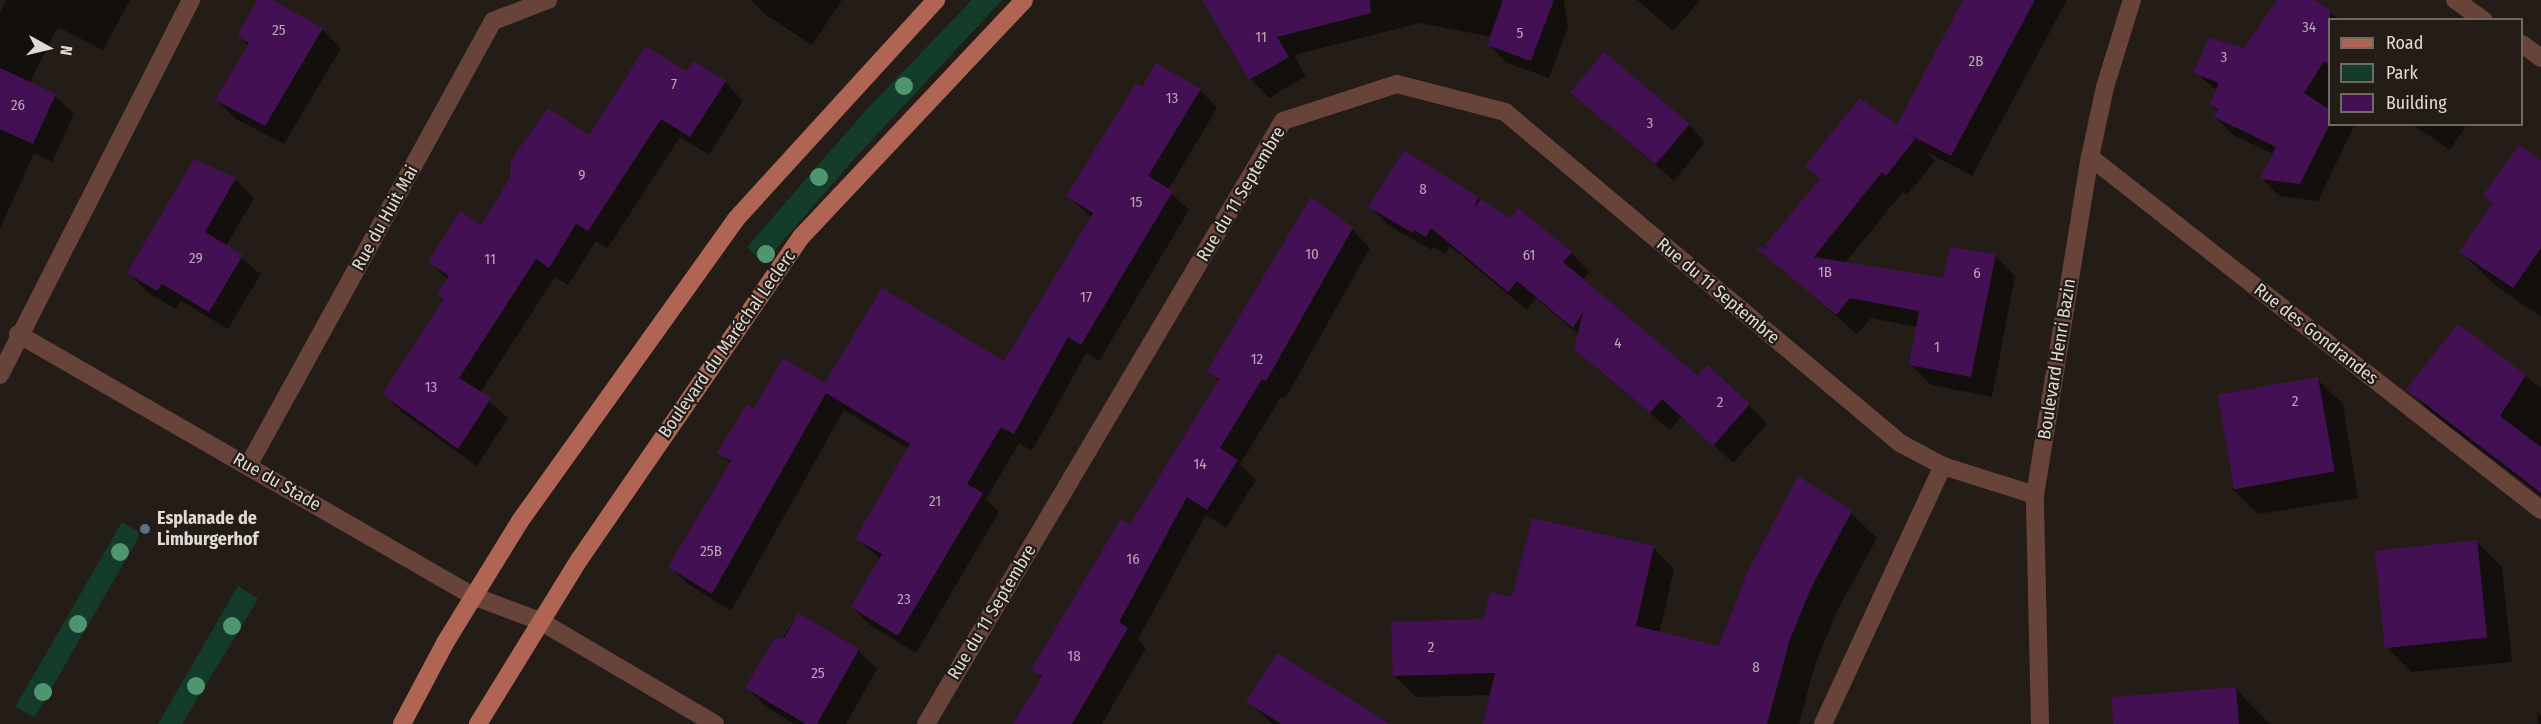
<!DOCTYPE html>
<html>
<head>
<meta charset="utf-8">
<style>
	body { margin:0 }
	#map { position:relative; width:2541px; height:724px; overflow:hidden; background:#241d17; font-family:"Fira Sans Condensed",sans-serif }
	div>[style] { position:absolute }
	.green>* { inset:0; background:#143c2a; transform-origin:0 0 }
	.shadow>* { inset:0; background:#0007 }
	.building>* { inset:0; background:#431153; transform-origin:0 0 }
	.minor>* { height:18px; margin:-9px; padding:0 9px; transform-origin:9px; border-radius:9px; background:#68433a }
	.major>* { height:18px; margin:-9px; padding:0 9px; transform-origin:9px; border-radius:9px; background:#b06554 }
	.trees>* { width:18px; height:18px; margin:-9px; border-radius:50%; background:#4f9570 }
	.dots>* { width:16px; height:16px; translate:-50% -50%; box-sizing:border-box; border:3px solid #241d17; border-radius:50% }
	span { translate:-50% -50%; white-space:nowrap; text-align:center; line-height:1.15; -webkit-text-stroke:4.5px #241d17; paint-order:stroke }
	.number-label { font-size:15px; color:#b8a8b5 }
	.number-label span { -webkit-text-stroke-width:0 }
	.street-label { font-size:18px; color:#dfdad6 }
	.poi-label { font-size:18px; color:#dfdad6; font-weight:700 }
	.left { translate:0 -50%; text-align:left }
	.legend { position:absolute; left:2328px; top:18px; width:195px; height:108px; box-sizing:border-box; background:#241d17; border:2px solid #6f6963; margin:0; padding:8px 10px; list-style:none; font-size:18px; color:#dfdad6 }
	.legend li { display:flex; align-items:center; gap:12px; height:30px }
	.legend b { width:30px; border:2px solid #6f6963 }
	.north { position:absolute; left:18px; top:18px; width:60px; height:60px; -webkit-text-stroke:4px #241d17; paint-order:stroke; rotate:98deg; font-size:16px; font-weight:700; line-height:24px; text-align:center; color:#dfdad6 }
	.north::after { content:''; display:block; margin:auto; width:21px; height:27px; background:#dfdad6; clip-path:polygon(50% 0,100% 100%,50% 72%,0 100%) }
</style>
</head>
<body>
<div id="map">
	<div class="green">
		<div style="clip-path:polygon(972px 0,1002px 0,855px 158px,763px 264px,747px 247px,867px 109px)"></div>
		<div style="left:122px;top:522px;width:22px;height:213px;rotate:30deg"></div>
		<div style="clip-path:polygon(238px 586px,258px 599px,182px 724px,158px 724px)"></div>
	</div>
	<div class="shadow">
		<div style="clip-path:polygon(6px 0,130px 0,103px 50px,58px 27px,29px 84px,55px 96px,74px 114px,52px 162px,34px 153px,0 229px,0 12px)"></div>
		<div style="clip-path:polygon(259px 0,269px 0,322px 29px,341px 48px,284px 144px,236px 119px,217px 100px,249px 46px,239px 36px)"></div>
		<div style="clip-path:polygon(751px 0,842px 0,812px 45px,766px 15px)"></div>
		<div style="clip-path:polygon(1229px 0,1564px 0,1568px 27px,1549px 78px,1507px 63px,1489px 45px,1492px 37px,1420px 23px,1294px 55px,1306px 76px,1269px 98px,1250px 79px,1210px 11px)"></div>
		<div style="clip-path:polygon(1637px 0,1700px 0,1673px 31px)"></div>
		<div style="clip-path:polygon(1965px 0,2067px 0,1972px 176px,1927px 152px,1935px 161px,1907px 195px,1903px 192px,1845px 263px,1944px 279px,1995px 256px,2015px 276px,1992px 397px,1931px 385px,1911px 365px,1917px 327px,1871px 318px,1857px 334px,1759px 249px,1772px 251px,1897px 128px)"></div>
		<div style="clip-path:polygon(2278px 0,2311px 0,2341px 20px,2330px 20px,2330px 124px,2355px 124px,2318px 201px,2279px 196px,2261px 178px,2274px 154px,2233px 135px,2216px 117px,2218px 112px,2211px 105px,2217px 91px,2195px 72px,2245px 50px)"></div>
		<div style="clip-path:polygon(687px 73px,725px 82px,743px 101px,709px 155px,680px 137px,607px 249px,596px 241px,568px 285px,555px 277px,480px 393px,508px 418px,477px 466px,403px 413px,384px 394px,445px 300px,448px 280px,430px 262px,482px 227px,590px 137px)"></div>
		<div style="clip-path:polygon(1143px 89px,1200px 90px,1217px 108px,1168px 190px,1189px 210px,1099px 361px,1086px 353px,1032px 451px,1019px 443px,986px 499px,999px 512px,916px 653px,870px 625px,852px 607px,881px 560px,857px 538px,909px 449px,844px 410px,731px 611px,688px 584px,670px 567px,731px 464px,719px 453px,754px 410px,825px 385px,1005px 363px,1092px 218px,1068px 196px)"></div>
		<div style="clip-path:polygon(1572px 93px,1689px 125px,1705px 142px,1674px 181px)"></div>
		<div style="clip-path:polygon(2412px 124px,2467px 124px,2450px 150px)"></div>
		<div style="clip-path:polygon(195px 161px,236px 180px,254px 198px,226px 246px,261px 274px,228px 329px,181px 301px,176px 309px,147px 292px,129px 273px)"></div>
		<div style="clip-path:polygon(2541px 162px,2541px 317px,2496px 286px,2461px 252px)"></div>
		<div style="clip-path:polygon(1477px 198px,1571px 253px,1589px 272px,1582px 280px,1698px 378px,1749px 405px,1767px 424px,1733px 463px,1682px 416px,1670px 430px,1595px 367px,1576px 348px,1579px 335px,1536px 298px,1527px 310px,1450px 246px,1445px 254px,1433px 247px,1432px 250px,1389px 226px,1370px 207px)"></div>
		<div style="clip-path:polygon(1352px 229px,1370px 248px,1285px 399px,1281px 397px,1240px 464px,1256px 480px,1226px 528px,1206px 515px,1138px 639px,1146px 648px,1102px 724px,1015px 724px,1042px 678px,1033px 669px,1130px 527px,1219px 382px,1209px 371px)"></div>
		<div style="clip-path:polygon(2458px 326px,2541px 388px,2541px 496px,2432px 413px,2408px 389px)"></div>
		<div style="clip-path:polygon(2317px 379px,2343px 404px,2358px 498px,2258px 514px,2232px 489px)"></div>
		<div style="clip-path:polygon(1799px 478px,1851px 513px,1877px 538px,1837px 611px,1815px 665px,1799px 724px,1702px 724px,1720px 648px)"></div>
		<div style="clip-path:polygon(2476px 541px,2502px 567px,2512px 662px,2411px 672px,2386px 647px)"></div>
		<div style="clip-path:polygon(1653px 547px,1674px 569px,1659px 635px,1661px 724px,1484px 724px,1491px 695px,1416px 697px,1394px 676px,1513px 599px)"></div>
		<div style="clip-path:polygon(798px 615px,858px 650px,877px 669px,846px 724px,795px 724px,766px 707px,747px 688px)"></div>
		<div style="clip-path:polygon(2236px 689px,2270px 724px,2163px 724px)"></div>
		<div style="clip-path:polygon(1248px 702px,1368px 724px,1273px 724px)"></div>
		<div style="clip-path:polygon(2541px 714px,2541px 724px,2538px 724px,2537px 715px)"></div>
	</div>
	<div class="building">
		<div style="clip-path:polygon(257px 0,272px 0,323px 28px,265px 126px,215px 100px,249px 43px,237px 36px)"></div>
		<div style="clip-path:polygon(1202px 0,1370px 0,1371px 13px,1277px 37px,1289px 57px,1249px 80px)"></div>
		<div style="clip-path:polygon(1503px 0,1554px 0,1531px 61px,1487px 45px)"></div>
		<div style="clip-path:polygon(1963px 0,2035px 0,1951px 156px,1906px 133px,1915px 139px,1886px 176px,1882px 172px,1814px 257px,1943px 278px,1950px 247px,1996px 254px,1971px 377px,1909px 365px,1919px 311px,1850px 298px,1836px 315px,1755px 247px,1769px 249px,1765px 245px,1820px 179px,1805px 166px,1860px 98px,1897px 125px)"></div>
		<div style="clip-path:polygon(2277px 0,2314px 0,2330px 10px,2330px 65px,2324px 61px,2304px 93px,2330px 110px,2330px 124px,2300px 184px,2260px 179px,2276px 147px,2214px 117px,2218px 109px,2209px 105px,2219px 83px,2193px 73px,2209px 38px,2244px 48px)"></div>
		<div style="clip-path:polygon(646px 46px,686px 71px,693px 61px,726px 81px,690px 137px,661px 119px,588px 231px,576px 224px,549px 268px,536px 259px,459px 378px,491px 398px,458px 449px,382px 394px,444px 299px,437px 294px,449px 276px,428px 262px,460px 211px,481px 225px,510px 178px,511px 160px,548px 108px,589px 135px)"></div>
		<div style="left:1604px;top:52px;width:112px;height:53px;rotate:40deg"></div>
		<div style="clip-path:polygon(1156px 63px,1201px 89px,1148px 176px,1173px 191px,1081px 345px,1068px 337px,1014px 434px,1001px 427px,967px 484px,983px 493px,898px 636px,851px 607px,882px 554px,855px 539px,910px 444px,826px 393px,712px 594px,668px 567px,731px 461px,717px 453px,747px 404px,754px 408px,783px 358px,825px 383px,882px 288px,1004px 361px,1093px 213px,1066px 196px,1136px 83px,1142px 87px)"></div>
		<div style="clip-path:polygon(0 68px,56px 94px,33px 144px,0 129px)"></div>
		<div style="clip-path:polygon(2519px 145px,2541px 161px,2541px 248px,2513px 288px,2459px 252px,2493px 203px,2483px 195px)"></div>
		<div style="clip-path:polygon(1404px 150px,1478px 197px,1474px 208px,1481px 199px,1510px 218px,1518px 208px,1572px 252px,1563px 262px,1698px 376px,1707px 365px,1750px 404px,1713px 446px,1662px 399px,1650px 413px,1574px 349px,1583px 312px,1573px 328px,1517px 281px,1508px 292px,1431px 228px,1426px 237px,1414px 230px,1413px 233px,1368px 207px)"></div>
		<div style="clip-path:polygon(194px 159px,236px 178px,205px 232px,243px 255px,209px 312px,162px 284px,157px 291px,127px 273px)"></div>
		<div style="clip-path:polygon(1311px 197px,1353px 228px,1266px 381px,1262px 379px,1220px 448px,1238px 460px,1207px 510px,1187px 497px,1119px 622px,1128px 628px,1072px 724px,1013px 724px,1042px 676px,1031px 670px,1121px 519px,1130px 525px,1219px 379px,1207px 371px)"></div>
		<div style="clip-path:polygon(2458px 324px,2526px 375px,2500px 416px,2541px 447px,2541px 493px,2406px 389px)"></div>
		<div style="left:2318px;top:377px;width:96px;height:102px;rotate:80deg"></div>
		<div style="clip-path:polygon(1798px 476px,1852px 511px,1812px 586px,1790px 639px,1767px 724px,1483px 724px,1495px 673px,1393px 676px,1391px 622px,1483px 619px,1490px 592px,1512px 597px,1532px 518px,1654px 546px,1636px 626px,1719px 646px,1747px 573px)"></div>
		<div style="left:2477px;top:540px;width:98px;height:103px;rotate:84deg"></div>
		<div style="clip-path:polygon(798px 613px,859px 649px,817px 724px,806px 724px,745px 688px,774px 639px,785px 637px)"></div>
		<div style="clip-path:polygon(1277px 653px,1390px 724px,1281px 724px,1246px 702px)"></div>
		<div style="clip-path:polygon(2236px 687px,2239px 724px,2113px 724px,2112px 697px)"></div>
	</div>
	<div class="minor">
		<div style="left:2455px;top:0;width:35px;rotate:35deg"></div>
		<div style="left:2522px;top:44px;width:24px;rotate:36deg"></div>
		<div style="left:2090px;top:157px;width:573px;rotate:38.05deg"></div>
		<div style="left:18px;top:334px;width:525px;rotate:29.93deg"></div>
		<div style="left:473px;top:596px;width:72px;rotate:20.5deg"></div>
		<div style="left:540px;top:621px;width:203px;rotate:30.5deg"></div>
		<div style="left:0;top:375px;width:421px;rotate:-63deg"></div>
		<div style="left:248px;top:466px;width:508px;rotate:-61.16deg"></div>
		<div style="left:493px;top:21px;width:59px;rotate:-20.9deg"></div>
		<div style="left:926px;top:724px;width:701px;rotate:-59.37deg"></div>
		<div style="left:1283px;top:121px;width:120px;rotate:-18deg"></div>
		<div style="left:1397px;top:84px;width:112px;rotate:14.5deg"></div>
		<div style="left:1505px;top:112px;width:515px;rotate:39.96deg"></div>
		<div style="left:1900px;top:443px;width:49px;rotate:28.1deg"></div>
		<div style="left:1943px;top:466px;width:96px;rotate:17.5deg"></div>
		<div style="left:1823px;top:724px;width:285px;rotate:-65.1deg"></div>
		<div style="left:2040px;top:724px;width:229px;rotate:-91.3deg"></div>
		<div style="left:2035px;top:495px;width:342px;rotate:-80.8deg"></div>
		<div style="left:2090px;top:157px;width:72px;rotate:-77.9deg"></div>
		<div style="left:2105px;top:87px;width:91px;rotate:-72.8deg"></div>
	</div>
	<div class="major">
		<div style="left:402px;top:724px;width:92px;rotate:-62deg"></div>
		<div style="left:445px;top:643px;width:143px;rotate:-58.4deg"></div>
		<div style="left:520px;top:521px;width:371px;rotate:-54.4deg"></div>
		<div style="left:736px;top:219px;width:297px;rotate:-47.6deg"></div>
		<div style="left:478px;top:724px;width:193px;rotate:-58.4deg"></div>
		<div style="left:579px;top:560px;width:392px;rotate:-55.5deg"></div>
		<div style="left:801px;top:237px;width:325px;rotate:-46.7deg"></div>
	</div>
	<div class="trees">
		<div style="left:904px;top:86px"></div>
		<div style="left:819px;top:177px"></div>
		<div style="left:766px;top:254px"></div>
		<div style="left:120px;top:552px"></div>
		<div style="left:78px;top:624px"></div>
		<div style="left:232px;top:626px"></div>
		<div style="left:196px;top:686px"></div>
		<div style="left:43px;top:692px"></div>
	</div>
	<div class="dots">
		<div style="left:145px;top:529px;background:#5c6f8a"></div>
	</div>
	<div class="number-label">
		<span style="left:2309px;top:28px">34</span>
		<span style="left:279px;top:31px">25</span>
		<span style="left:1520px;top:34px">5</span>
		<span style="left:1261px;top:38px">11</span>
		<span style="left:2224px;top:58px">3</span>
		<span style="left:1976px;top:62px">2B</span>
		<span style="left:674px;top:85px">7</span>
		<span style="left:1172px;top:99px">13</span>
		<span style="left:18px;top:106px">26</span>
		<span style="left:1650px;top:124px">3</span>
		<span style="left:582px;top:176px">9</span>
		<span style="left:1423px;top:190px">8</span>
		<span style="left:1136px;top:203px">15</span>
		<span style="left:1312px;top:255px">10</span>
		<span style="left:1529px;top:256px">61</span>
		<span style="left:196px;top:259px">29</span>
		<span style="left:490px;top:260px">11</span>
		<span style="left:1825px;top:273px">1B</span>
		<span style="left:1977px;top:274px">6</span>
		<span style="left:1086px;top:298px">17</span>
		<span style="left:1618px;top:344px">4</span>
		<span style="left:1937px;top:348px">1</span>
		<span style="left:1257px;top:360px">12</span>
		<span style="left:431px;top:388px">13</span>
		<span style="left:2295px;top:402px">2</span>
		<span style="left:1720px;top:403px">2</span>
		<span style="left:1200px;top:465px">14</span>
		<span style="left:935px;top:502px">21</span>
		<span style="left:711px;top:552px">25B</span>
		<span style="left:1133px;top:560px">16</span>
		<span style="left:904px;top:600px">23</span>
		<span style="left:1431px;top:648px">2</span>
		<span style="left:1074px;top:657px">18</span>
		<span style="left:1756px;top:668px">8</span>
		<span style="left:818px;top:674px">25</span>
	</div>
	<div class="street-label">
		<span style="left:1241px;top:194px;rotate:-59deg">Rue du 11 Septembre</span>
		<span style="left:385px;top:218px;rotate:-61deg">Rue du Huit Mai</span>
		<span style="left:1718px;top:291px;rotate:40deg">Rue du 11 Septembre</span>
		<span style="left:2316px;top:334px;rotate:38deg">Rue des Gondrandes</span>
		<span style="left:727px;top:344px;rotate:-55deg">Boulevard du Maréchal Leclerc</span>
		<span style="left:2057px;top:359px;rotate:-81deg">Boulevard Henri Bazin</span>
		<span style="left:277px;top:482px;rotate:30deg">Rue du Stade</span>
		<span style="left:992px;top:612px;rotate:-59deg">Rue du 11 Septembre</span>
	</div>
	<div class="poi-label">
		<span class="left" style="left:157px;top:529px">Esplanade de<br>Limburgerhof</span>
	</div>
	<ul class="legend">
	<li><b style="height:8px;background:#b06554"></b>Road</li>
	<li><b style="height:16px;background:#143c2a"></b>Park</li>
	<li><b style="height:16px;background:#431153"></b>Building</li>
	</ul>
	<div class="north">N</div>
</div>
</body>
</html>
